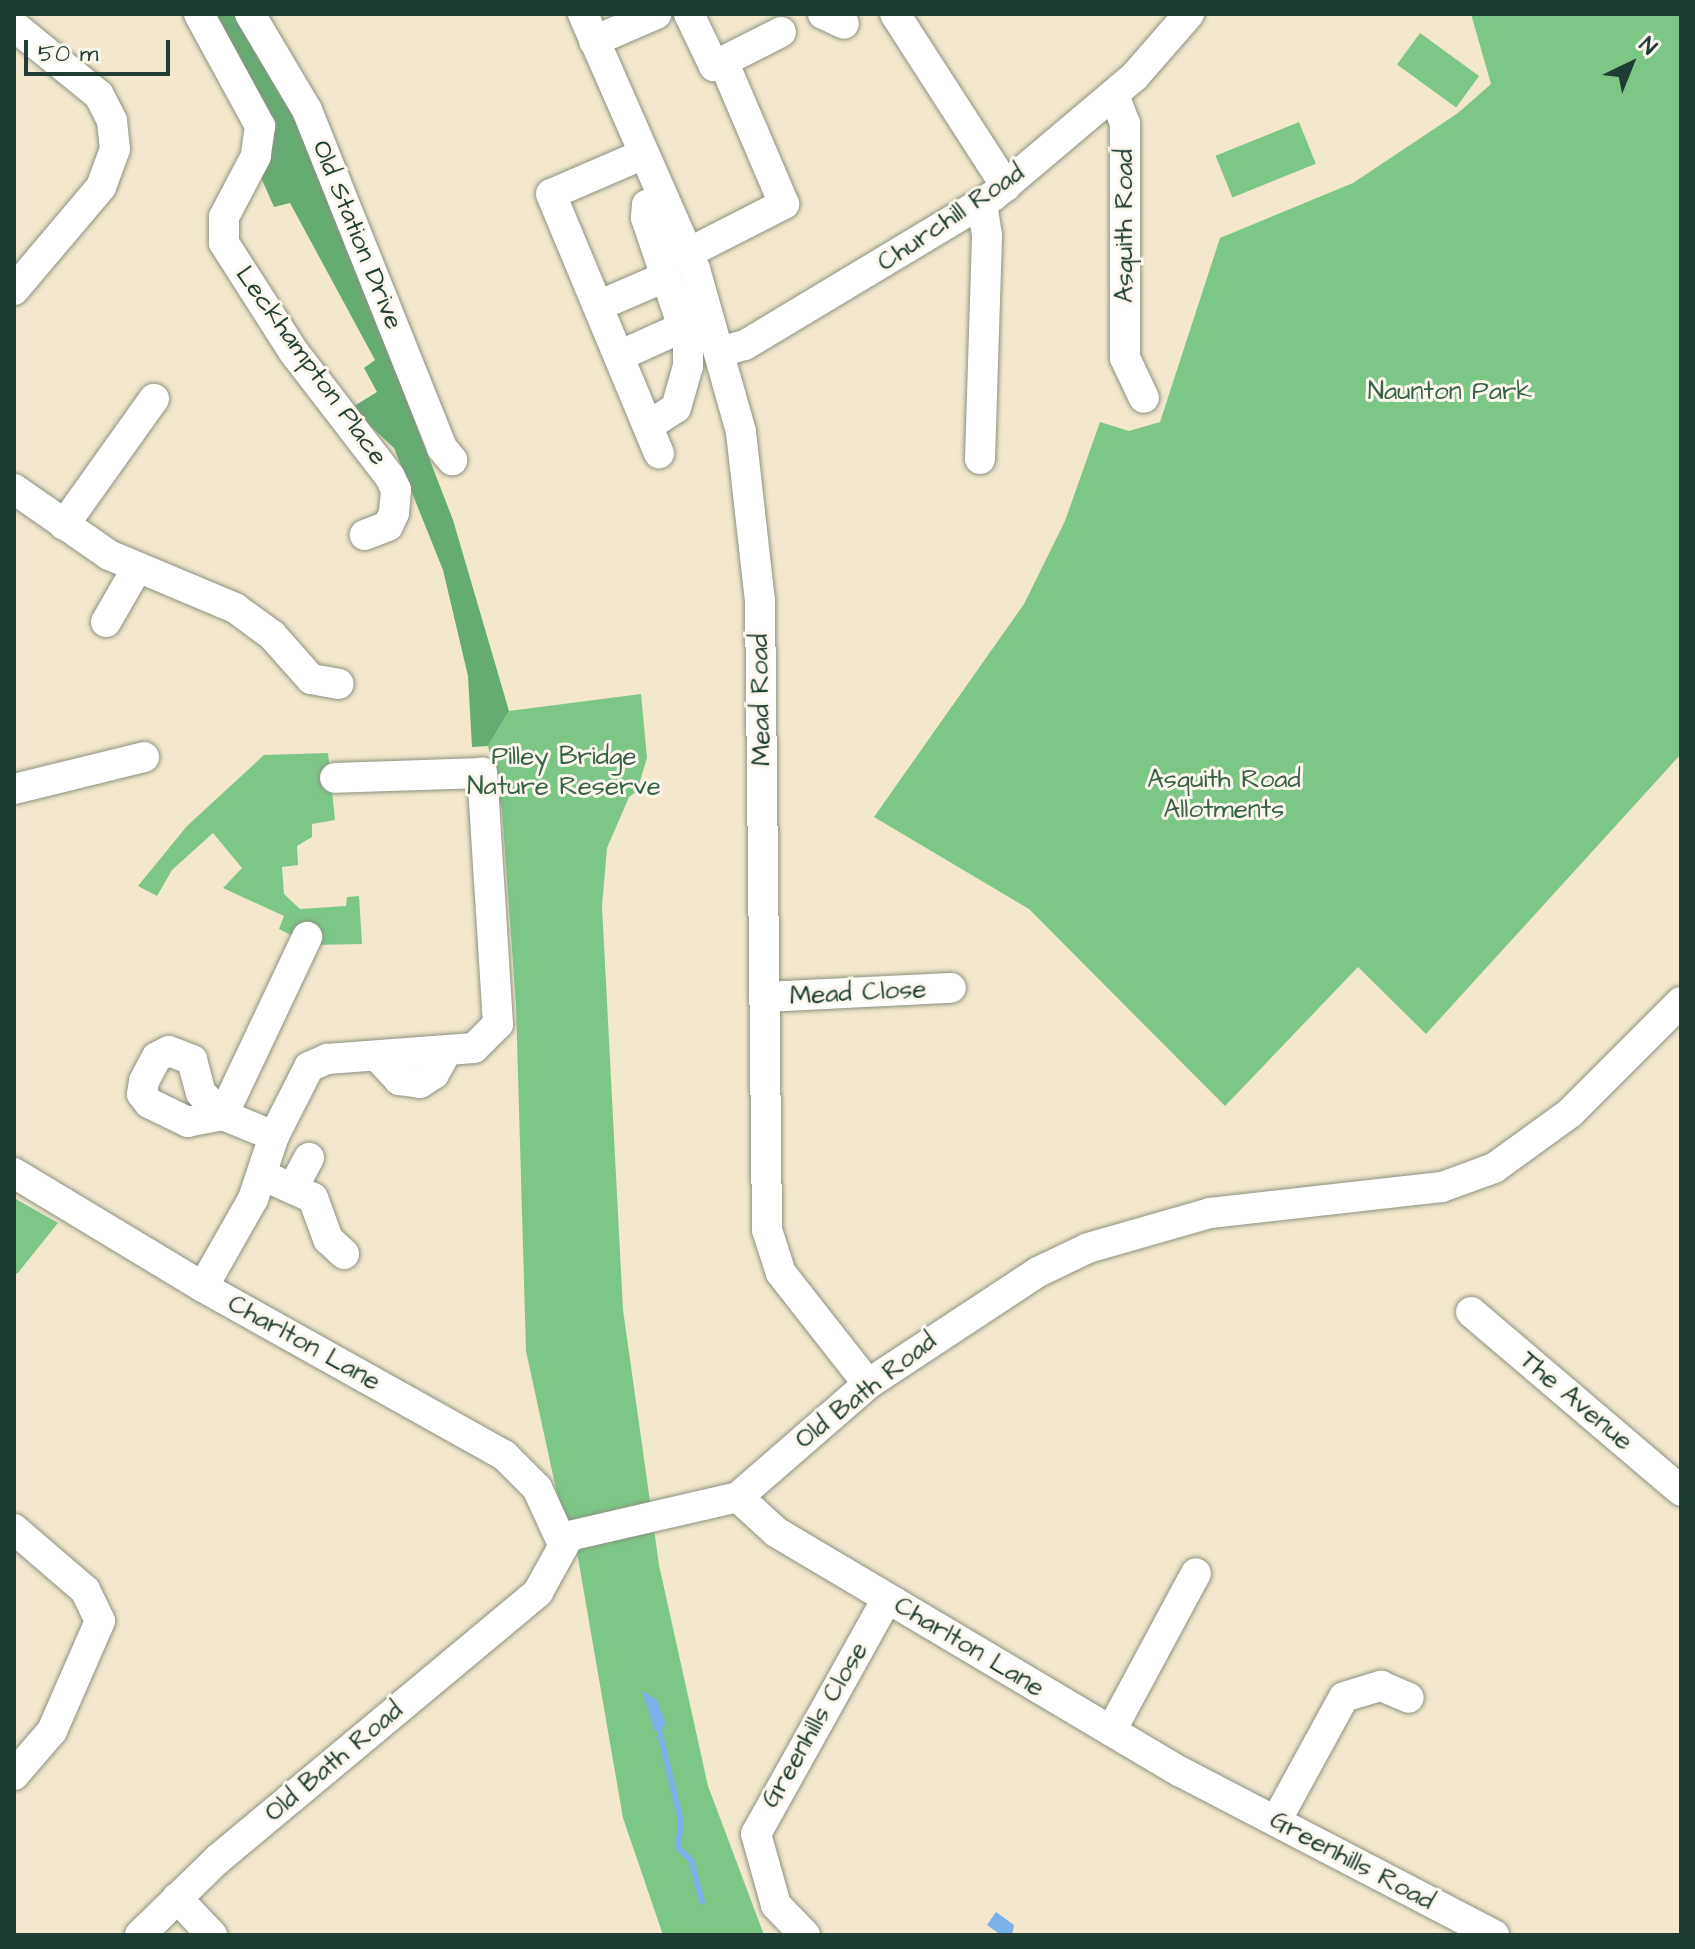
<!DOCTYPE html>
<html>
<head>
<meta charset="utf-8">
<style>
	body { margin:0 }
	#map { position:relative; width:1695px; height:1949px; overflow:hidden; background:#f3e7cd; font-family:"Architects Daughter",sans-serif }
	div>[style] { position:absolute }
	.green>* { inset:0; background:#7cc786; transform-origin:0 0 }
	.forest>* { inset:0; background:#65ac73 }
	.water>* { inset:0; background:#7bb1e9 }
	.stream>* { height:6px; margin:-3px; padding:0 3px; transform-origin:3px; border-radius:3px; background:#7bb1e9 }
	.roads { filter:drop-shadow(0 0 2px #899280) drop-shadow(0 0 2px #899280) }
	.minor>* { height:30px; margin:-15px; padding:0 15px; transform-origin:15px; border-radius:15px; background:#fff }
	span { translate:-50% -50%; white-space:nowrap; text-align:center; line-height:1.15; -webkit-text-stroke:6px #fbf7ec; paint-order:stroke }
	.street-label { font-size:26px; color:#1f3d34 }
	.park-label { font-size:26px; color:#366048 }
	.frame { position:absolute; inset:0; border:16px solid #1f3d34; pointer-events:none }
	.north { position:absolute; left:1591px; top:24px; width:80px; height:80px; -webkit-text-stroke:6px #fbf7ec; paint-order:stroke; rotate:43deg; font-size:22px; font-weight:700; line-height:32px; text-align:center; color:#1f3d34 }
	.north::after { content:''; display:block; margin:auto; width:28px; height:36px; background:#1f3d34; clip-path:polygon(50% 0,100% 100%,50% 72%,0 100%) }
	.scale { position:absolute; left:24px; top:40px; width:146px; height:36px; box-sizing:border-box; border:4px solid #1f3d34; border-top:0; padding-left:10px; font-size:24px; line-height:28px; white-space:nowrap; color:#1f3d34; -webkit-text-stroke:6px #fbf7ec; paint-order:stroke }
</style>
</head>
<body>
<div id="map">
	<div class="green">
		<div style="clip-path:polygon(1471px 14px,1681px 14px,1681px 754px,1426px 1034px,1358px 967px,1225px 1106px,1029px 909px,874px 817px,1024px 604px,1065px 521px,1100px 422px,1129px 431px,1160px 422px,1220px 238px,1353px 183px,1458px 113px,1491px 84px)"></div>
		<div style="left:1420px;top:33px;width:73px;height:39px;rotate:36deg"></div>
		<div style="left:1299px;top:122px;width:45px;height:90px;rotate:68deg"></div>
		<div style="clip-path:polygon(641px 694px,647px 758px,637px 791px,629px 797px,607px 848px,602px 906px,623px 1310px,659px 1565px,708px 1786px,764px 1935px,663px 1935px,623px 1818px,577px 1552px,556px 1489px,526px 1351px,516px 1005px,502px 810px,488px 746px,509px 711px)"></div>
		<div style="clip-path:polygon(328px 753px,335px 820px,312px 824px,312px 837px,297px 846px,298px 865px,282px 867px,284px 894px,300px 909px,346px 906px,347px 897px,359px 896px,362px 944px,310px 945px,279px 929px,284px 916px,223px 888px,242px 868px,213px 833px,172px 870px,157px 896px,138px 886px,187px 826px,264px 755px)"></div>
		<div style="clip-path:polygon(14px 1198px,58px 1223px,17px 1274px,14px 1271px)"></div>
	</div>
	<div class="forest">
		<div style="clip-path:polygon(200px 14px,233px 14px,299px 121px,453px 520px,509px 711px,488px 746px,472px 747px,468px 676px,443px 570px,394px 448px,351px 408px,377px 392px,364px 368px,375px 360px,290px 203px,274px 207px,255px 164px,264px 124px)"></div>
	</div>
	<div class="water">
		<div style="clip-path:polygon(642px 1690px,657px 1700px,666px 1724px,660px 1734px,654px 1730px)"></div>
		<div style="clip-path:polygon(996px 1912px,1014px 1925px,1012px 1935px,1001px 1935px,987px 1925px)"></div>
	</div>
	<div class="stream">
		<div style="left:660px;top:1734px;width:90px;rotate:76.6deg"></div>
		<div style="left:681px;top:1822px;width:26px;rotate:97deg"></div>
		<div style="left:678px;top:1848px;width:18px;rotate:43deg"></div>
		<div style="left:691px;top:1860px;width:43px;rotate:75.3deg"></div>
	</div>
	<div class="roads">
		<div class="minor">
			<div style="left:199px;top:14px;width:128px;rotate:61.4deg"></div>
			<div style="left:260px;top:126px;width:30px;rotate:98deg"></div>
			<div style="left:256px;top:156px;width:69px;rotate:117.7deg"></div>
			<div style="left:224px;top:217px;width:26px;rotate:90deg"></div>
			<div style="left:224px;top:243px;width:128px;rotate:57.4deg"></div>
			<div style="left:293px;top:351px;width:159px;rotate:52.4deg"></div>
			<div style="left:390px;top:477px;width:14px;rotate:65deg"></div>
			<div style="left:396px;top:490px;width:23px;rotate:95deg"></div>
			<div style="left:394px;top:513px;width:14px;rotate:115deg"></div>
			<div style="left:388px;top:526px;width:25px;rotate:159deg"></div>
			<div style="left:250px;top:14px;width:112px;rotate:59.3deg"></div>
			<div style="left:307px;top:110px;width:364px;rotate:68.2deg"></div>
			<div style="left:442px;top:448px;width:16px;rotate:50deg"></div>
			<div style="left:583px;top:14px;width:279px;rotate:66.3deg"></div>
			<div style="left:695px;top:269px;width:169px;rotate:74.2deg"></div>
			<div style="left:741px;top:432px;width:170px;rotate:83.6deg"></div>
			<div style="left:760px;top:601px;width:629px;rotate:89.36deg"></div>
			<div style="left:767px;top:1230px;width:45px;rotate:72deg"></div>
			<div style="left:781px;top:1273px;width:141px;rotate:51.9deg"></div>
			<div style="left:689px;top:14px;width:58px;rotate:64.3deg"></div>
			<div style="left:714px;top:66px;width:75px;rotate:-26.9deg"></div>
			<div style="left:823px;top:14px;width:23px;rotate:25deg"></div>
			<div style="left:895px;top:14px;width:205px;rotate:57.2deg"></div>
			<div style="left:14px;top:26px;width:109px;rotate:39.1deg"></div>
			<div style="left:99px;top:95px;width:29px;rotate:63deg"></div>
			<div style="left:112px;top:121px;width:28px;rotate:84deg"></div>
			<div style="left:115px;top:149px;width:40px;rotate:110.2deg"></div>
			<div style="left:101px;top:187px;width:135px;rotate:130.2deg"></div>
			<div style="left:594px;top:41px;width:68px;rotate:-23.5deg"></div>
			<div style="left:1114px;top:95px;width:30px;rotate:69deg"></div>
			<div style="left:1125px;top:123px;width:235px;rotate:90deg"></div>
			<div style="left:1125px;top:358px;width:44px;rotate:64.6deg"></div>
			<div style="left:644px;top:154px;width:101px;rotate:156.7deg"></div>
			<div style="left:551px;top:194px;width:281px;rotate:67.4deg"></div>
			<div style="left:688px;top:253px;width:108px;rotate:-27deg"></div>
			<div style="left:784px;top:204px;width:155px;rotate:-113.1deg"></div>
			<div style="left:598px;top:306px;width:73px;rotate:-23.4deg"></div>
			<div style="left:720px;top:352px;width:26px;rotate:-16deg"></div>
			<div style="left:745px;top:345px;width:289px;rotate:-31deg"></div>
			<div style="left:993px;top:196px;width:185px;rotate:-40.2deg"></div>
			<div style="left:1134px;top:77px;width:84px;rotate:-48.9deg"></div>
			<div style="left:619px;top:356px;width:70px;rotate:-24.4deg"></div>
			<div style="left:648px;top:426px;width:33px;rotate:-33deg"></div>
			<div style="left:676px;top:408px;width:44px;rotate:-74.1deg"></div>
			<div style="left:688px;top:366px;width:24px;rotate:-90deg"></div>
			<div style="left:688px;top:342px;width:131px;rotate:-108.7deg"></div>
			<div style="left:646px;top:218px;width:13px;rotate:-86deg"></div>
			<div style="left:647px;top:205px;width:18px;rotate:-22deg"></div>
			<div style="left:980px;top:459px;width:224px;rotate:-88.2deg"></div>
			<div style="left:987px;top:235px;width:31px;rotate:-99deg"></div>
			<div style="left:14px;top:489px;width:116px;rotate:34.8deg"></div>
			<div style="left:109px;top:555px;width:137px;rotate:22.8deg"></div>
			<div style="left:235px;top:608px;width:46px;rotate:36.1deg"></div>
			<div style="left:272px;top:635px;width:59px;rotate:48.4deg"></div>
			<div style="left:311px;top:679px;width:28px;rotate:10deg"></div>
			<div style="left:64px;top:525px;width:155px;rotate:-54.5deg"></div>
			<div style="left:106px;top:622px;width:62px;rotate:-60.1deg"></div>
			<div style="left:14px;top:789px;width:134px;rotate:-13.8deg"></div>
			<div style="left:764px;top:997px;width:187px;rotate:-2.8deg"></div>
			<div style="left:169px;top:1051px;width:25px;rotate:21deg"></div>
			<div style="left:192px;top:1060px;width:34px;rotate:75deg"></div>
			<div style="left:201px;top:1093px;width:31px;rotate:45deg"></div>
			<div style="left:223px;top:1115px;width:36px;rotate:169deg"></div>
			<div style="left:188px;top:1122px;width:43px;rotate:-154deg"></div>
			<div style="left:149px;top:1103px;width:11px;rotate:-128deg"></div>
			<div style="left:142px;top:1094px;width:13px;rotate:-81deg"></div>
			<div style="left:144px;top:1081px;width:27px;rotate:-62deg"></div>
			<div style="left:157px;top:1057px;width:13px;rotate:-27deg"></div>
			<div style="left:377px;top:1056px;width:33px;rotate:47deg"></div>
			<div style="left:399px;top:1080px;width:21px;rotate:8deg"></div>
			<div style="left:420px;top:1083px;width:17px;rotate:-33deg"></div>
			<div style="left:434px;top:1074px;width:25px;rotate:-61deg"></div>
			<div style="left:274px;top:1136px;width:55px;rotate:-157.6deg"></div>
			<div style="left:223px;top:1115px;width:197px;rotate:-64.7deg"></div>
			<div style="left:14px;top:1173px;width:221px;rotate:31.1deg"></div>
			<div style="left:203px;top:1287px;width:345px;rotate:29.2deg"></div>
			<div style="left:504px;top:1455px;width:47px;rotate:45deg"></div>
			<div style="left:537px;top:1488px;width:60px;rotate:65.2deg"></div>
			<div style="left:262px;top:1175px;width:56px;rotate:24.3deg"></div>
			<div style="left:313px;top:1198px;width:44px;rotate:69.9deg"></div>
			<div style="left:328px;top:1239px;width:22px;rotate:43deg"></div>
			<div style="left:294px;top:1186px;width:32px;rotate:-62deg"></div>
			<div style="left:203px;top:1287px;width:101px;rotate:-60.4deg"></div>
			<div style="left:253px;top:1199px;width:66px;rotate:-71.6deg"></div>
			<div style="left:274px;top:1136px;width:77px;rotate:-63.1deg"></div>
			<div style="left:309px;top:1067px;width:20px;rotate:-24deg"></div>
			<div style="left:327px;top:1059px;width:147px;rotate:-4.3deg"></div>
			<div style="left:474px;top:1048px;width:34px;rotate:-45deg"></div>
			<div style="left:498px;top:1024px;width:252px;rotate:-93.6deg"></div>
			<div style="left:482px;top:773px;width:147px;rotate:178.1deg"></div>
			<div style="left:1471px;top:1312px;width:276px;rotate:40.4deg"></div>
			<div style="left:738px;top:1497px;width:52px;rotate:42.6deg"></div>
			<div style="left:776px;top:1532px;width:471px;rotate:30.7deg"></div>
			<div style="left:1181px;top:1772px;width:353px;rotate:27.5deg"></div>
			<div style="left:14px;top:1529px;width:94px;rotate:40.7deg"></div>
			<div style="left:85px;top:1590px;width:34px;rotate:64deg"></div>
			<div style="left:100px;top:1621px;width:120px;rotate:113.6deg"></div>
			<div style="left:52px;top:1731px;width:58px;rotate:130.8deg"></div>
			<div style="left:1111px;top:1731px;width:179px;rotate:-61.7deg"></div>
			<div style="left:1276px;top:1821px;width:141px;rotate:-61.3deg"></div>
			<div style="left:1344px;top:1697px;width:39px;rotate:-17deg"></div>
			<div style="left:1381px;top:1686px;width:30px;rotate:23deg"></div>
			<div style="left:177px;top:1898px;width:51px;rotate:46.6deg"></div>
			<div style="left:140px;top:1935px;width:109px;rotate:-44.3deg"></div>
			<div style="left:218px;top:1859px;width:417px;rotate:-39.8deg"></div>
			<div style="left:538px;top:1592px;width:64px;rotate:-61deg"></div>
			<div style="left:569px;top:1536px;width:173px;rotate:-13deg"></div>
			<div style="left:738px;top:1497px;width:172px;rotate:-41deg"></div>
			<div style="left:868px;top:1384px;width:204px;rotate:-33.4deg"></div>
			<div style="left:1038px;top:1272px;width:55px;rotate:-25.6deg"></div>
			<div style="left:1088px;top:1248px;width:127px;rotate:-16deg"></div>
			<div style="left:1210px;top:1213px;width:233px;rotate:-6.4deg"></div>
			<div style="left:1442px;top:1187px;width:55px;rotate:-20.1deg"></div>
			<div style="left:1494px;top:1168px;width:94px;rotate:-35.9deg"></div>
			<div style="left:1570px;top:1113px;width:157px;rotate:-45deg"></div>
			<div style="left:805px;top:1935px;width:42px;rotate:-134deg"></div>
			<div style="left:776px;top:1905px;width:74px;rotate:-105.7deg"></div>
			<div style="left:756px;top:1834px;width:269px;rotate:-60.9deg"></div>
		</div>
	</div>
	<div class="street-label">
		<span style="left:951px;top:218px;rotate:-34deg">Churchill Road</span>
		<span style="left:1125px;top:226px;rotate:-90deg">Asquith Road</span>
		<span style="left:357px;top:235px;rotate:68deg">Old Station Drive</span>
		<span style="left:311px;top:366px;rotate:54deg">Leckhampton Place</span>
		<span style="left:761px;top:700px;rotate:-91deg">Mead Road</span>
		<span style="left:858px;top:993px;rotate:-3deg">Mead Close</span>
		<span style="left:304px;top:1343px;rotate:29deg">Charlton Lane</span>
		<span style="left:866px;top:1391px;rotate:-38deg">Old Bath Road</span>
		<span style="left:1576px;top:1401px;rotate:40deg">The Avenue</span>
		<span style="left:969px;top:1647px;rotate:31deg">Charlton Lane</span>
		<span style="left:815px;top:1725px;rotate:-60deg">Greenhills Close</span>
		<span style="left:334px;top:1762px;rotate:-40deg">Old Bath Road</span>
		<span style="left:1352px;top:1861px;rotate:28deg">Greenhills Road</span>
	</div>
	<div class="park-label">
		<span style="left:1450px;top:392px">Naunton Park</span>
		<span style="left:564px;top:772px">Pilley Bridge<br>Nature Reserve</span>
		<span style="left:1224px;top:795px">Asquith Road<br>Allotments</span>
	</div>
	<div class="frame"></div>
	<div class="north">N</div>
	<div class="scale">50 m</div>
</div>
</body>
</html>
